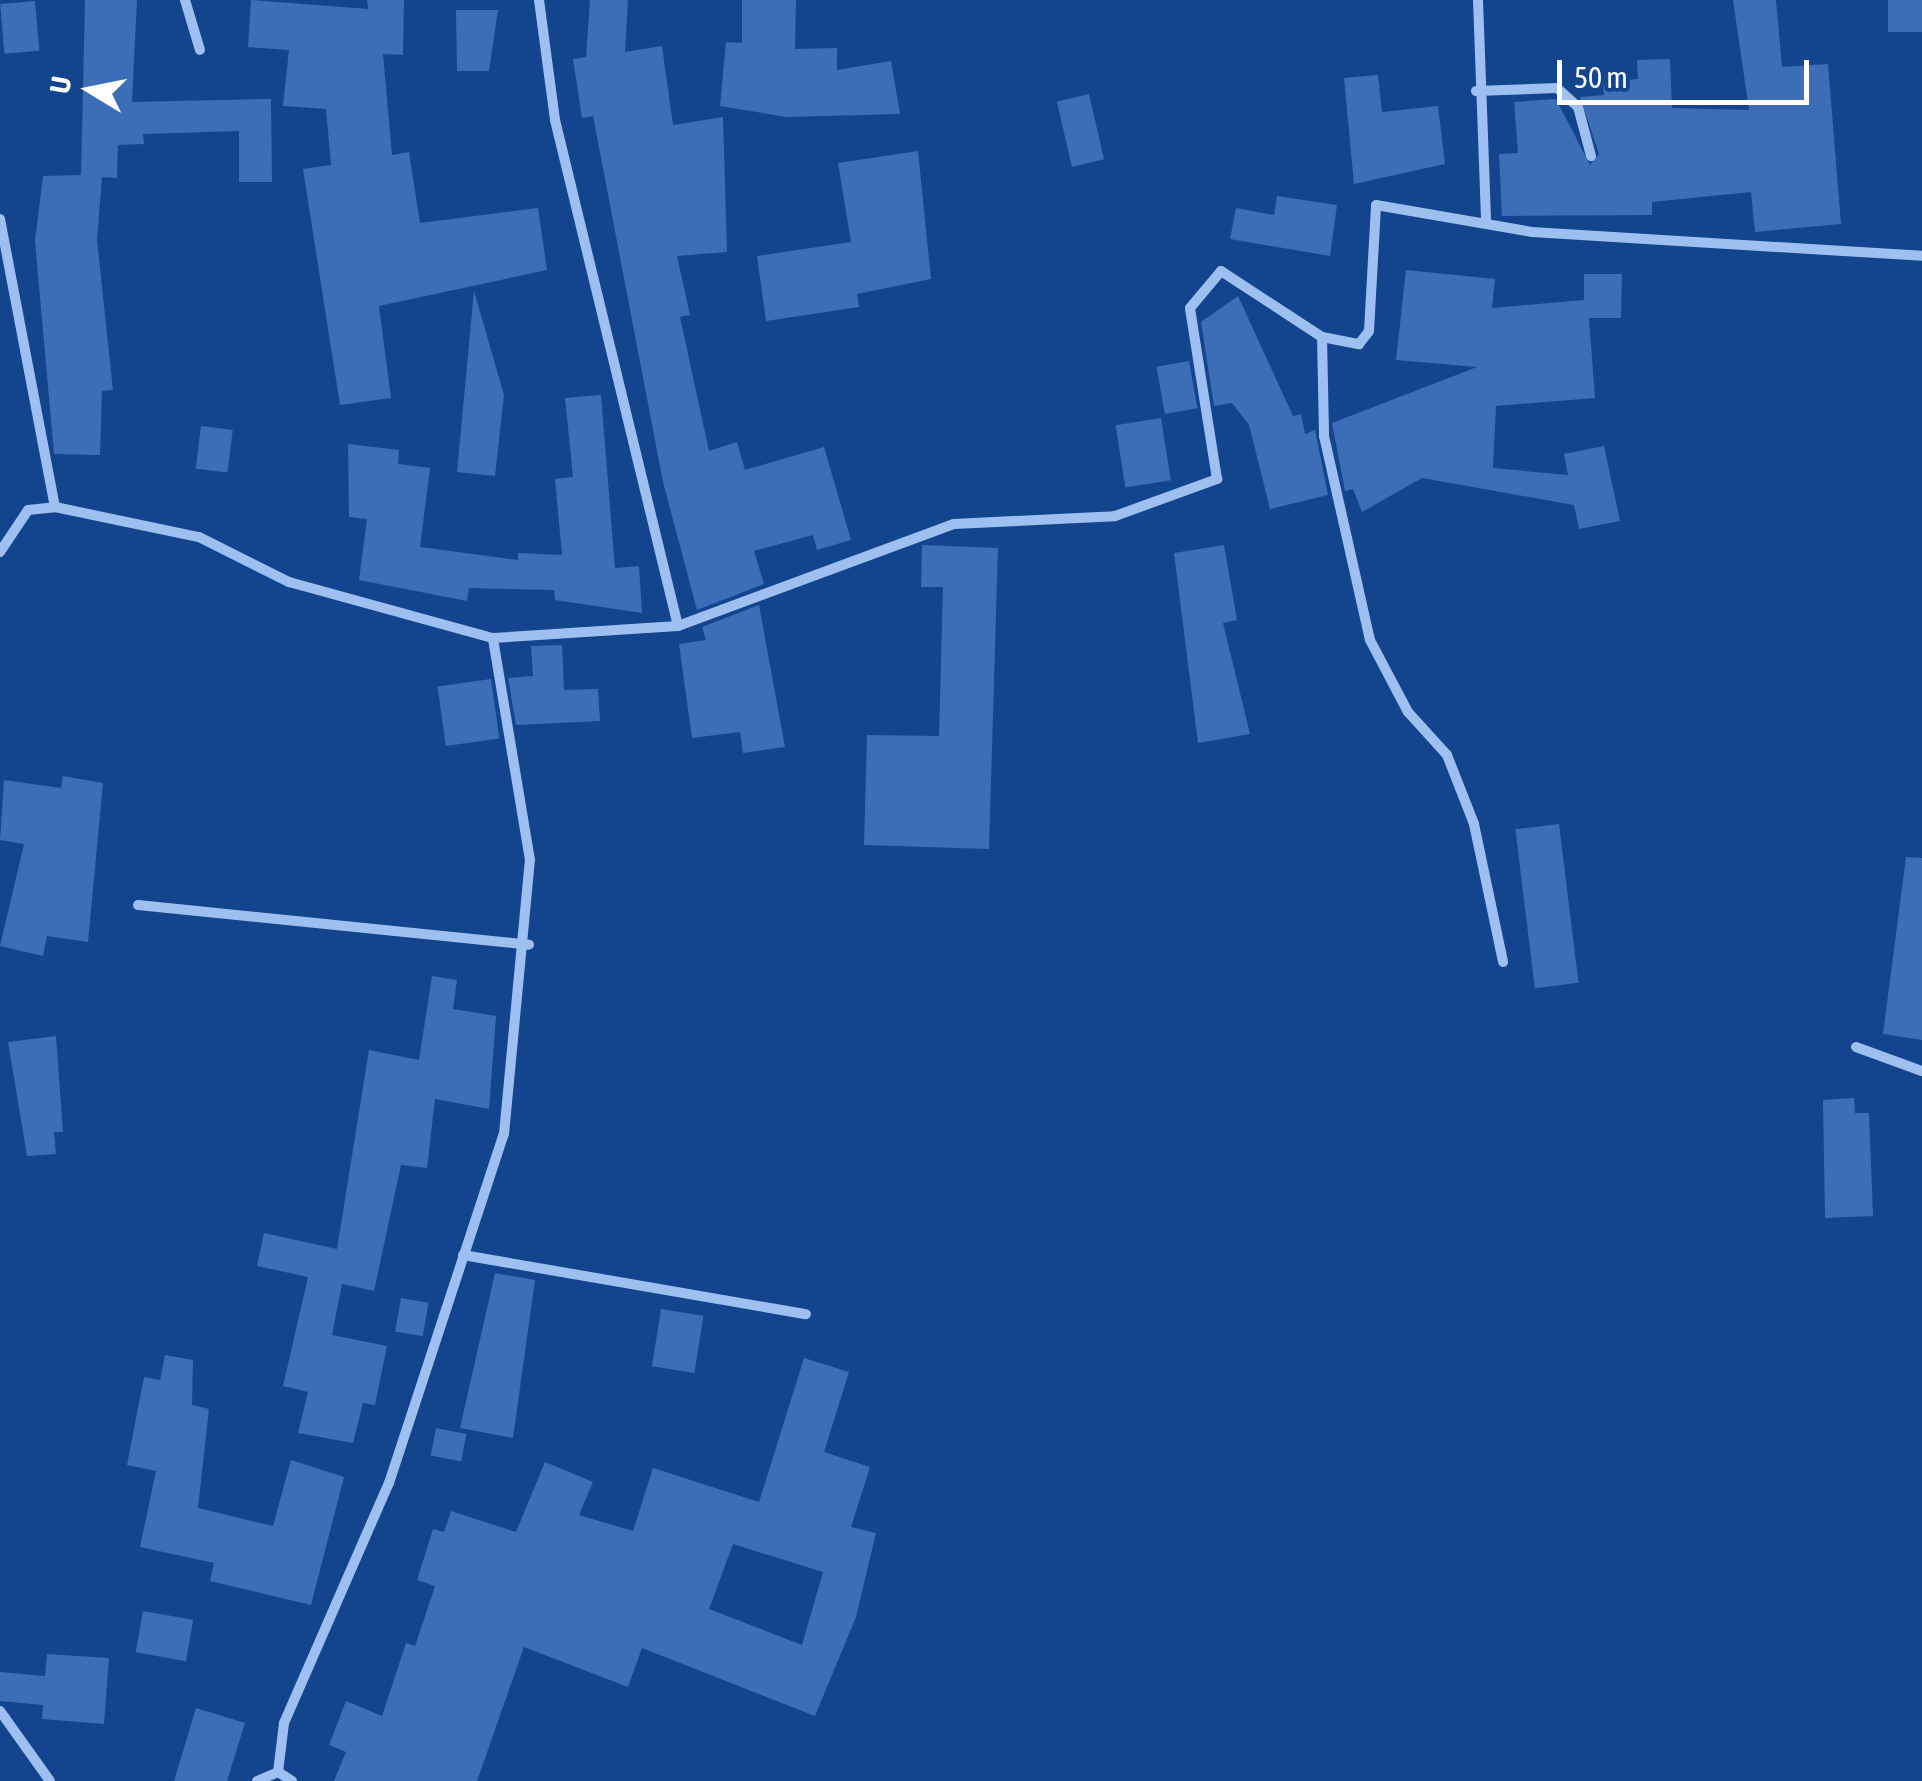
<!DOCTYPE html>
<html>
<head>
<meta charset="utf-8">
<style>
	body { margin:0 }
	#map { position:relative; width:1922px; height:1781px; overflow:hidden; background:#13448e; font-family:"Asap Condensed",sans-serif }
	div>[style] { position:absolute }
	.building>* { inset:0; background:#3c6eb7; transform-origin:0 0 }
	.minor>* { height:10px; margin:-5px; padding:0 5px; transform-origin:5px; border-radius:5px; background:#9ec0f1 }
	span { translate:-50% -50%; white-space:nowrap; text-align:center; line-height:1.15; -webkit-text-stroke:9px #13448e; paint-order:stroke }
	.north { position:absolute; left:40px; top:40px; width:100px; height:100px; -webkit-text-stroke:8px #13448e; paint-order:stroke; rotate:280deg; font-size:28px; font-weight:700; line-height:40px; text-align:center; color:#fff }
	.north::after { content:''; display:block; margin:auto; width:35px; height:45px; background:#fff; clip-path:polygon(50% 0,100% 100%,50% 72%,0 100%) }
	.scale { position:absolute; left:1557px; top:60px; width:252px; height:45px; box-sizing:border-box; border:5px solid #fff; border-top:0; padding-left:12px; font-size:30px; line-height:35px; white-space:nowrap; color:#fff; -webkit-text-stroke:8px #13448e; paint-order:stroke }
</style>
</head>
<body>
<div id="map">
	<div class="building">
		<div style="clip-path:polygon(85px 0,137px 0,132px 102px,271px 99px,272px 182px,239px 182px,239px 131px,143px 134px,144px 144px,118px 145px,117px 178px,102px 177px,97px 240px,113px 390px,102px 391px,100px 455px,54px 454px,35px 241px,43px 176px,81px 175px)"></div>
		<div style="clip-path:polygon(251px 0,368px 9px,367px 0,404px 0,403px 55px,383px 54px,392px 155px,409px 152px,420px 223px,538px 208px,547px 270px,379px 306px,391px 398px,340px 405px,303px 169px,331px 165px,326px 109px,283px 106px,289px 50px,248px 47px)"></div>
		<div style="clip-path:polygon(590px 0,628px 0,625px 52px,662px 46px,673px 125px,723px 117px,727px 252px,677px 256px,690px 315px,680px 317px,709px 451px,737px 442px,745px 470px,824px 447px,851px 540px,817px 550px,813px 535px,754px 551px,764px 584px,697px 610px,663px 482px,593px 116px,582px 118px,573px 59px,586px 57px)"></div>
		<div style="clip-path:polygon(742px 0,796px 0,795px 49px,837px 48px,837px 70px,891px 61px,900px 114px,786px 117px,720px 106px,726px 42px,742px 43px)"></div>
		<div style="clip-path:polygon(1733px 0,1776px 0,1782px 67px,1828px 64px,1841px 224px,1755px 232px,1751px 192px,1652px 202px,1652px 215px,1502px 216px,1499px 154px,1518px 153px,1514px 102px,1556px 99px,1590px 165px,1599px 154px,1580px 97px,1604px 95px,1603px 82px,1638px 79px,1637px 60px,1670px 59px,1672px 108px,1749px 110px)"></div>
		<div style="left:1888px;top:0;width:34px;height:32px"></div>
		<div style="left:35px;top:1px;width:50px;height:35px;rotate:85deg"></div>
		<div style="clip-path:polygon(456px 10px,498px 10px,489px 71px,457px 71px)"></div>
		<div style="clip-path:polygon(1378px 75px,1382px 112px,1438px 106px,1445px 164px,1354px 184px,1344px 78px)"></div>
		<div style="left:1089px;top:94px;width:67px;height:33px;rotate:77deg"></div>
		<div style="clip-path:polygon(918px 151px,931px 279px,857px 294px,859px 307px,766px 321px,757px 256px,851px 242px,838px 163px)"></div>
		<div style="clip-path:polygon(1277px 196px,1337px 205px,1330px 256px,1230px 239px,1236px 208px,1274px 215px)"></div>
		<div style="clip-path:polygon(1406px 270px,1495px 279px,1492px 308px,1584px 300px,1584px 274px,1622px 274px,1621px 318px,1589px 318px,1595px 398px,1496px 406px,1493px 468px,1568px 475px,1564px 454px,1604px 446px,1620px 521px,1579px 529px,1574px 505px,1422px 478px,1362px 512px,1353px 489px,1345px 491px,1332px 423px,1477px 367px,1396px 360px)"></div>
		<div style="clip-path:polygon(474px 291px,504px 395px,495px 476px,457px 472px)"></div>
		<div style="clip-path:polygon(1238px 296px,1293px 416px,1301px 414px,1305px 434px,1315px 430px,1328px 495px,1270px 509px,1249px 425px,1232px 403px,1214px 406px,1201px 322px)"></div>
		<div style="left:1189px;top:361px;width:48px;height:33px;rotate:80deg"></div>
		<div style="clip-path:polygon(601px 395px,615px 568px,639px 566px,642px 613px,555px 600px,554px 590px,469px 588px,467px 601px,359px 580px,367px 519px,349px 517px,348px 444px,399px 450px,398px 464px,430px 468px,420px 547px,518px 560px,518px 553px,562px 555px,555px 479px,573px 477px,565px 398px)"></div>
		<div style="left:1161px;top:418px;width:63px;height:46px;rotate:81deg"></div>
		<div style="left:201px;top:426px;width:32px;height:43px;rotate:7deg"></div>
		<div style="clip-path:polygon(922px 545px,998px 548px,989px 849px,864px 845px,867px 735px,939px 736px,943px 587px,921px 587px)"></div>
		<div style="clip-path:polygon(1224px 545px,1237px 620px,1223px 623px,1250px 734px,1198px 743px,1174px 553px)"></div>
		<div style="clip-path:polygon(759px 605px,785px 747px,743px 753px,740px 732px,692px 738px,679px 644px,706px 640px,702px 627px)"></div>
		<div style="clip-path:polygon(562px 645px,564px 690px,598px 689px,600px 721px,516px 725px,508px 678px,533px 676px,531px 646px)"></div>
		<div style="left:491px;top:679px;width:60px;height:54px;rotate:82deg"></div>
		<div style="clip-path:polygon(63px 776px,103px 783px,88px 942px,47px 936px,43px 956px,0 946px,24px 844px,0 840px,4px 780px,61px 788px)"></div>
		<div style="left:1559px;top:824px;width:160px;height:44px;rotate:83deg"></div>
		<div style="clip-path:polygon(1906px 857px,1922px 858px,1922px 1040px,1883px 1034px)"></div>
		<div style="clip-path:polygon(432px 976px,457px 980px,453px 1009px,496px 1016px,489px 1109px,435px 1099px,427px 1168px,401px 1165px,374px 1291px,342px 1284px,332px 1335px,387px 1346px,375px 1405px,363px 1403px,353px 1443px,298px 1433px,308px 1392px,283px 1386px,308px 1277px,257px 1266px,264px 1233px,337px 1249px,369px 1050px,419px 1060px)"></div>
		<div style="clip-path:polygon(56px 1036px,63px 1132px,54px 1132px,56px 1154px,27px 1156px,8px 1042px)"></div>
		<div style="clip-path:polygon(1854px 1098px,1855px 1113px,1869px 1113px,1873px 1216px,1825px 1218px,1823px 1100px)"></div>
		<div style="clip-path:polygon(495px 1273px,535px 1280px,513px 1438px,460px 1428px)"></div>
		<div style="left:401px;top:1298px;width:28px;height:34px;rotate:10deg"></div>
		<div style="left:661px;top:1309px;width:43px;height:58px;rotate:9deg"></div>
		<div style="clip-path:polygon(165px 1355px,193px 1360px,192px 1405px,209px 1409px,198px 1508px,273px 1526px,291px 1460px,344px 1477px,311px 1605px,210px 1581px,214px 1563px,140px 1547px,156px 1471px,127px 1465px,144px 1377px,160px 1380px)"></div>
		<div style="clip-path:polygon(evenodd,804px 1358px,849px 1372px,824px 1452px,870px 1467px,851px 1527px,876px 1533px,856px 1617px,815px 1716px,642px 1648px,628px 1687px,524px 1647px,477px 1781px,334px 1781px,346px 1752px,329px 1745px,346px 1701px,382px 1716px,406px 1643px,415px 1646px,435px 1586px,417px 1580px,433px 1529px,444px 1532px,451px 1511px,516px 1532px,545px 1462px,593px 1482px,579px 1515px,633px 1531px,653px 1468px,759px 1502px,804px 1358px,733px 1544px,823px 1572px,802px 1645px,709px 1609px,733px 1544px)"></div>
		<div style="left:436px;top:1428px;width:31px;height:28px;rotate:11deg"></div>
		<div style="left:143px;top:1611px;width:51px;height:42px;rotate:10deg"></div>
		<div style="clip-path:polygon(47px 1654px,109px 1658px,104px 1724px,42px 1719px,43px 1705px,0 1701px,0 1672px,45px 1676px)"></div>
		<div style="clip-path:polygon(196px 1708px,245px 1723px,227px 1781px,174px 1781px)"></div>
	</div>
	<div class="minor">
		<div style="left:185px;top:0;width:52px;rotate:73.3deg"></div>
		<div style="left:539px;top:0;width:121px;rotate:82.4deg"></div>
		<div style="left:555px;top:120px;width:521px;rotate:76.34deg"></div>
		<div style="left:1478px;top:0;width:223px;rotate:87.9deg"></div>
		<div style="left:1476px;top:91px;width:81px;rotate:-2.1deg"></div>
		<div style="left:1557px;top:88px;width:28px;rotate:42deg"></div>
		<div style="left:1578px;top:107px;width:51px;rotate:75.1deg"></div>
		<div style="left:0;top:219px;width:293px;rotate:79.2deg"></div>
		<div style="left:1322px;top:337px;width:99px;rotate:88.8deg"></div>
		<div style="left:1324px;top:436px;width:209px;rotate:77.3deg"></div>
		<div style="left:1370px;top:640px;width:81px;rotate:62.2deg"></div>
		<div style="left:1408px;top:712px;width:58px;rotate:47.8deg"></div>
		<div style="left:1447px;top:755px;width:74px;rotate:68.6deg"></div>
		<div style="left:1474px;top:824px;width:141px;rotate:78.1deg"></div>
		<div style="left:0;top:552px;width:50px;rotate:-56.3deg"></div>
		<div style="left:28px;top:510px;width:27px;rotate:-6deg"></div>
		<div style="left:55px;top:507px;width:147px;rotate:11.8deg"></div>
		<div style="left:199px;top:537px;width:101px;rotate:26.6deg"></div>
		<div style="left:289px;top:582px;width:212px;rotate:15.4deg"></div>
		<div style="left:493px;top:638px;width:185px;rotate:-3.7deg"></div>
		<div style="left:678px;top:626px;width:294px;rotate:-20.3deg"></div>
		<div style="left:954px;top:524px;width:161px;rotate:-2.8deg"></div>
		<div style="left:1115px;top:516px;width:109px;rotate:-19.9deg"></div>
		<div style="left:1217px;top:479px;width:173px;rotate:-99deg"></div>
		<div style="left:1190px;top:308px;width:48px;rotate:-50deg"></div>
		<div style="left:1221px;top:271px;width:121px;rotate:33.2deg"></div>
		<div style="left:1322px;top:337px;width:38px;rotate:11deg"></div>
		<div style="left:1359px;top:344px;width:16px;rotate:-52deg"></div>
		<div style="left:1369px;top:331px;width:126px;rotate:-86.8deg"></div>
		<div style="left:1376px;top:205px;width:158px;rotate:9.8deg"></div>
		<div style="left:1532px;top:232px;width:391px;rotate:3.5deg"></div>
		<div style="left:138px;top:905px;width:393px;rotate:5.8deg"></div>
		<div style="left:1856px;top:1047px;width:70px;rotate:20deg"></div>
		<div style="left:463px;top:1255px;width:348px;rotate:9.8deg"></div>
		<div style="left:0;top:1711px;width:86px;rotate:54.5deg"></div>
		<div style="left:257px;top:1781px;width:23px;rotate:-23deg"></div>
		<div style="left:292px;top:1781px;width:17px;rotate:-147deg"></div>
		<div style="left:278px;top:1772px;width:49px;rotate:-83deg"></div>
		<div style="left:284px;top:1723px;width:262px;rotate:-66.4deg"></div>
		<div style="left:389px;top:1483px;width:367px;rotate:-71.8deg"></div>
		<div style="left:504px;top:1134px;width:275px;rotate:-84.6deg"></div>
		<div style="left:530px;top:860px;width:225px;rotate:-99.5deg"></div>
	</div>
	<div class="north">U</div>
	<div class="scale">50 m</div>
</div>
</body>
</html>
